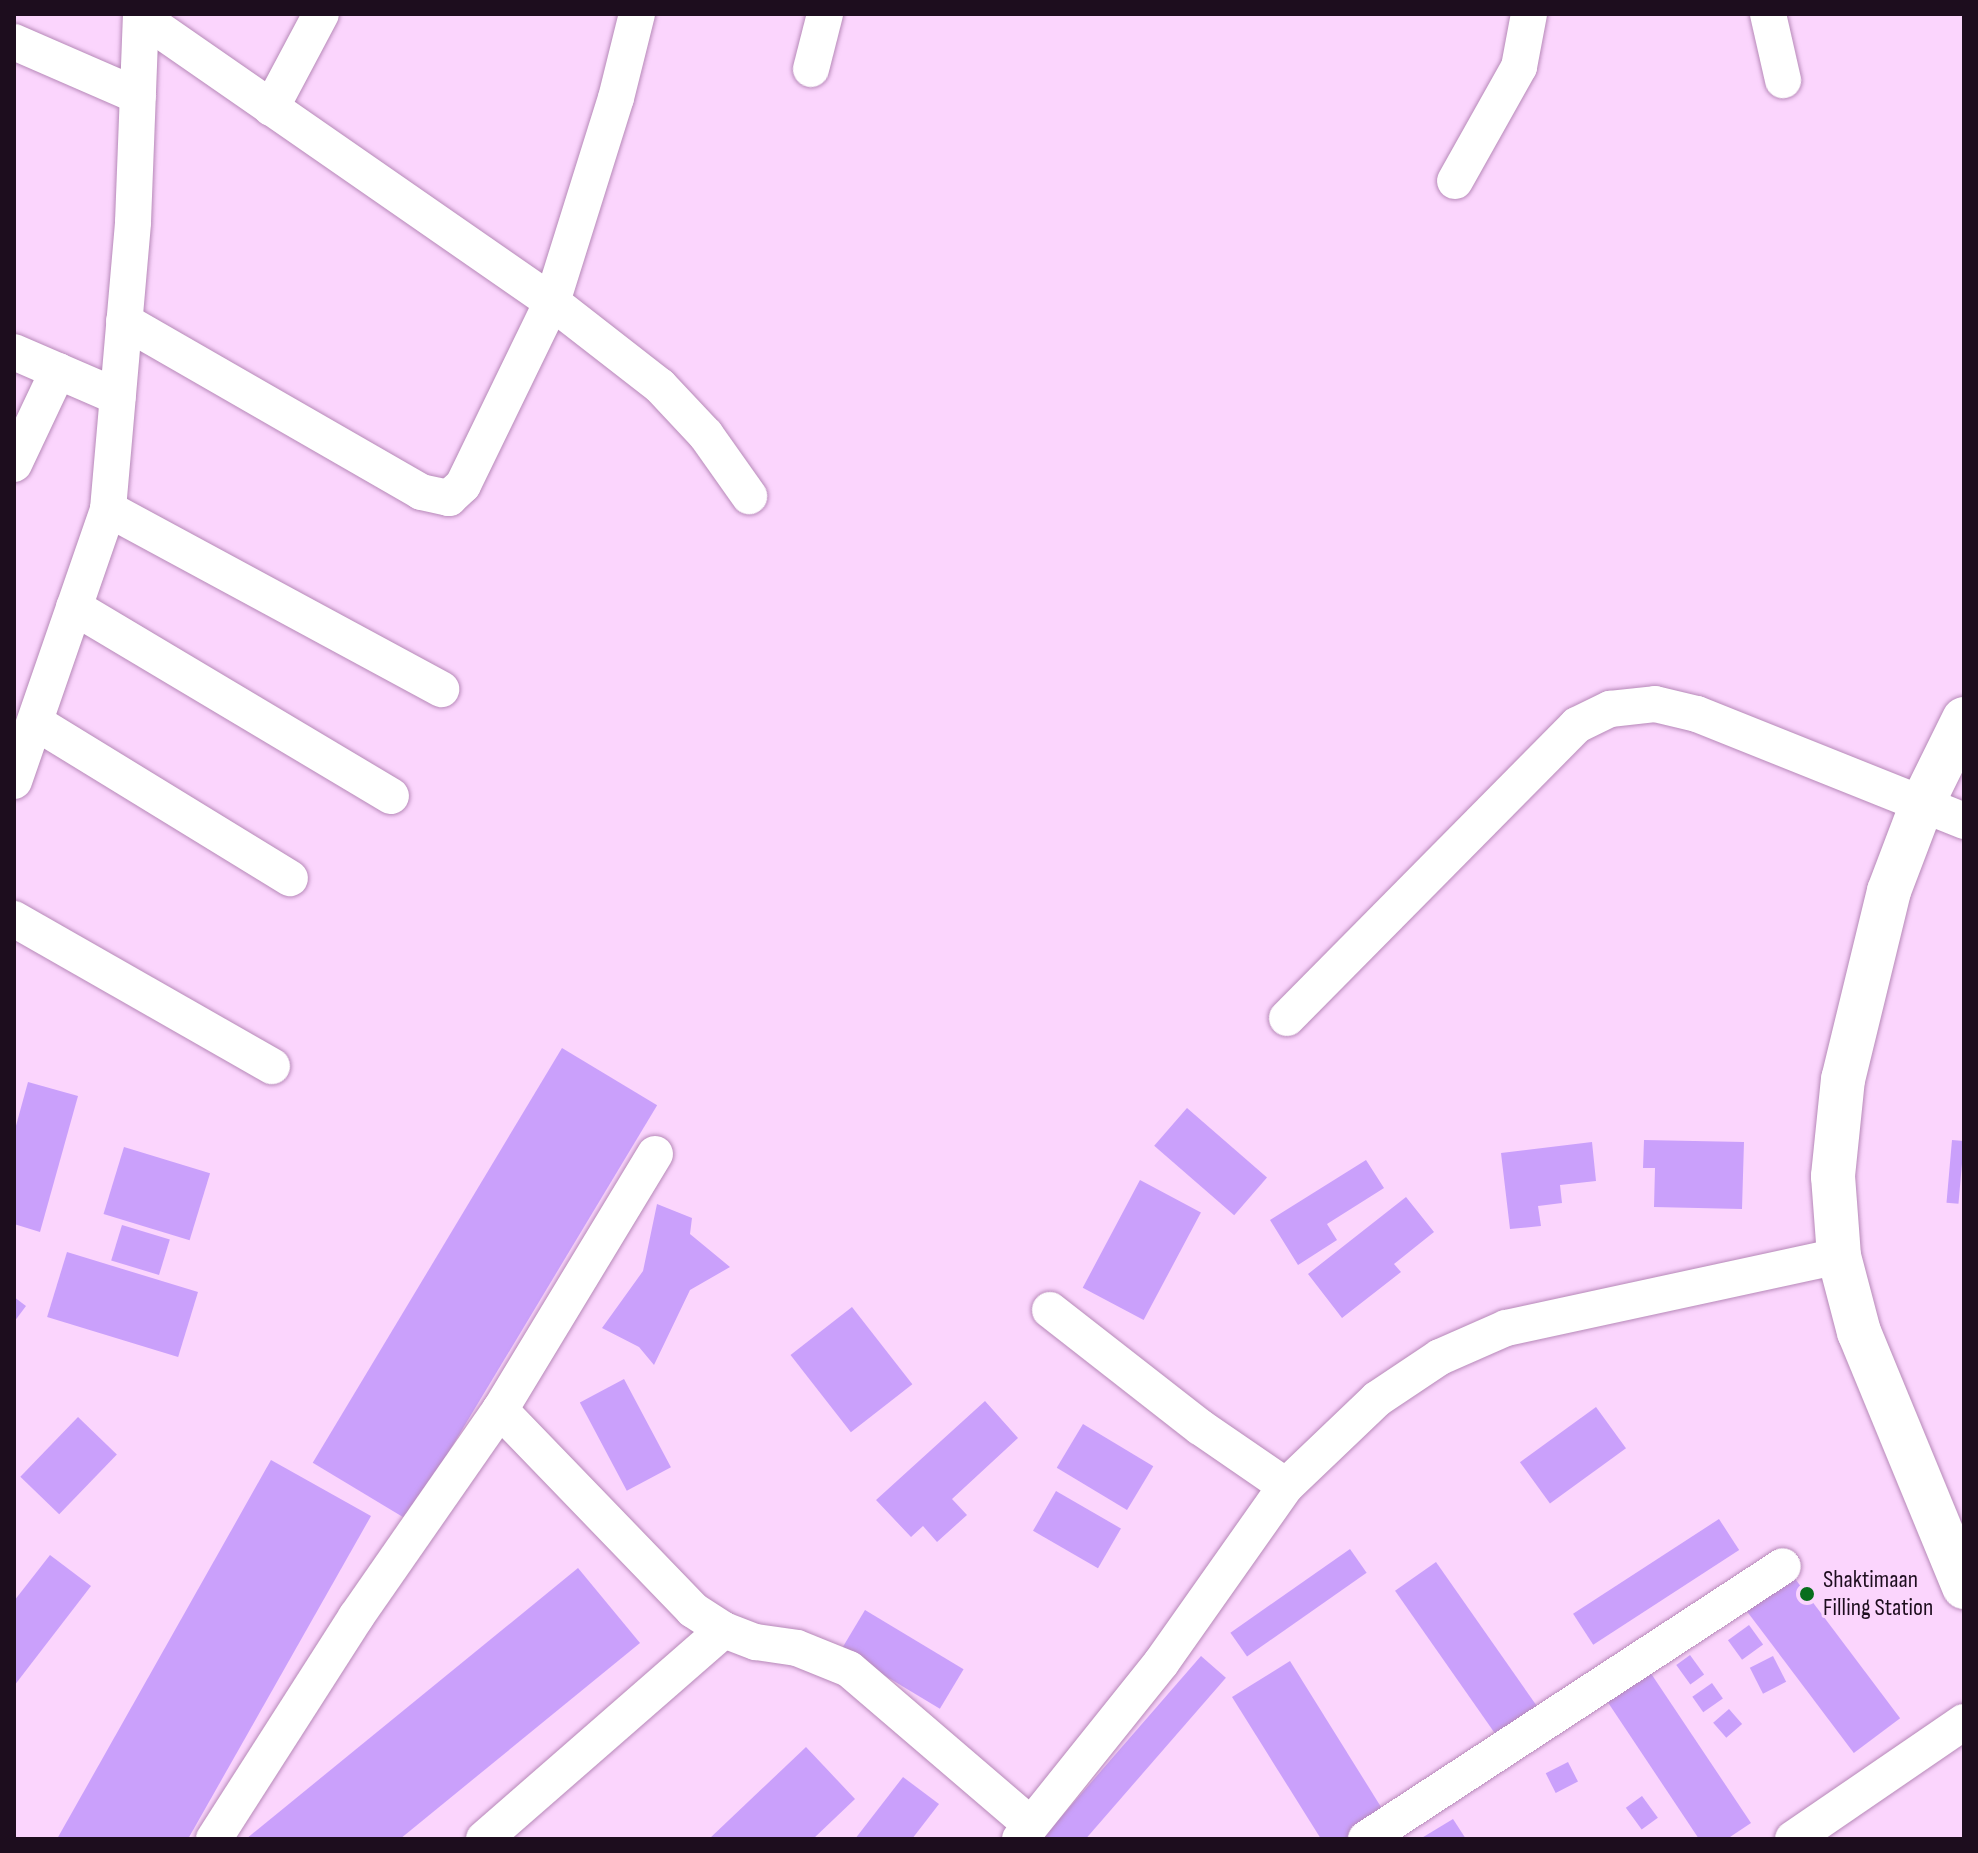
<!DOCTYPE html>
<html>
<head>
<meta charset="utf-8">
<style>
	body { margin:0 }
	#map { position:relative; width:1978px; height:1853px; overflow:hidden; background:#fbd5fd; font-family:"Sofia Sans Condensed",sans-serif }
	div>[style] { position:absolute }
	.building>* { inset:0; background:#caa0fb; transform-origin:0 0 }
	.roads { filter:drop-shadow(0 0 2px #b689b8) drop-shadow(0 0 2px #b689b8) }
	.street>* { height:36px; margin:-18px; padding:0 18px; transform-origin:18px; border-radius:18px; background:#fff }
	.secondary>* { height:44px; margin:-22px; padding:0 22px; transform-origin:22px; border-radius:22px; background:#fff }
	.dots>* { width:22px; height:22px; translate:-50% -50%; box-sizing:border-box; border:4px solid #fbd5fd; border-radius:50% }
	span { translate:-50% -50%; white-space:nowrap; text-align:center; line-height:1.15; -webkit-text-stroke:6px #fbd5fd; paint-order:stroke }
	.poi-label { font-size:24px; color:#1d0d1e }
	.left { translate:0 -50%; text-align:left }
	.frame { position:absolute; inset:0; border:16px solid #1d0d1e; pointer-events:none }
</style>
</head>
<body>
<div id="map">
	<div class="building">
		<div style="left:562px;top:1048px;width:111px;height:484px;rotate:31deg"></div>
		<div style="clip-path:polygon(28px 1082px,78px 1096px,40px 1232px,14px 1224px,14px 1133px)"></div>
		<div style="left:1187px;top:1108px;width:106px;height:50px;rotate:41deg"></div>
		<div style="clip-path:polygon(1644px 1140px,1744px 1142px,1742px 1209px,1654px 1207px,1655px 1168px,1643px 1168px)"></div>
		<div style="left:1952px;top:1140px;width:12px;height:63px;rotate:5deg"></div>
		<div style="clip-path:polygon(1592px 1142px,1596px 1181px,1560px 1185px,1562px 1203px,1538px 1206px,1541px 1226px,1510px 1229px,1501px 1153px)"></div>
		<div style="left:124px;top:1147px;width:90px;height:70px;rotate:17deg"></div>
		<div style="clip-path:polygon(1366px 1160px,1384px 1188px,1327px 1224px,1337px 1240px,1298px 1265px,1270px 1220px)"></div>
		<div style="left:1140px;top:1180px;width:69px;height:122px;rotate:28deg"></div>
		<div style="clip-path:polygon(1406px 1197px,1434px 1232px,1394px 1264px,1401px 1272px,1342px 1318px,1308px 1274px)"></div>
		<div style="clip-path:polygon(657px 1204px,692px 1218px,690px 1234px,730px 1267px,690px 1290px,654px 1365px,639px 1347px,602px 1328px,643px 1271px)"></div>
		<div style="left:122px;top:1225px;width:50px;height:37px;rotate:17deg"></div>
		<div style="left:67px;top:1252px;width:137px;height:68px;rotate:17deg"></div>
		<div style="clip-path:polygon(14px 1297px,26px 1306px,14px 1322px)"></div>
		<div style="left:852px;top:1307px;width:98px;height:78px;rotate:52deg"></div>
		<div style="left:624px;top:1379px;width:100px;height:50px;rotate:62deg"></div>
		<div style="clip-path:polygon(985px 1401px,1018px 1438px,952px 1499px,967px 1515px,937px 1542px,923px 1526px,911px 1537px,876px 1500px)"></div>
		<div style="left:1596px;top:1407px;width:51px;height:94px;rotate:54deg"></div>
		<div style="left:78px;top:1417px;width:54px;height:83px;rotate:44deg"></div>
		<div style="left:1083px;top:1424px;width:82px;height:51px;rotate:31deg"></div>
		<div style="clip-path:polygon(271px 1460px,371px 1516px,188px 1839px,57px 1839px)"></div>
		<div style="left:1056px;top:1491px;width:75px;height:46px;rotate:30deg"></div>
		<div style="left:1719px;top:1519px;width:37px;height:174px;rotate:57deg"></div>
		<div style="left:1350px;top:1549px;width:29px;height:146px;rotate:55deg"></div>
		<div style="clip-path:polygon(50px 1555px,91px 1586px,14px 1686px,14px 1601px)"></div>
		<div style="left:1436px;top:1562px;width:178px;height:50px;rotate:55deg"></div>
		<div style="clip-path:polygon(578px 1568px,640px 1643px,400px 1839px,246px 1839px)"></div>
		<div style="left:1793px;top:1576px;width:178px;height:58px;rotate:53deg"></div>
		<div style="left:865px;top:1610px;width:115px;height:46px;rotate:31deg"></div>
		<div style="left:1749px;top:1625px;width:24px;height:26px;rotate:54deg"></div>
		<div style="left:1690px;top:1655px;width:24px;height:17px;rotate:54deg"></div>
		<div style="left:1201px;top:1656px;width:33px;height:241px;rotate:41deg"></div>
		<div style="left:1773px;top:1656px;width:29px;height:26px;rotate:63deg"></div>
		<div style="clip-path:polygon(1290px 1661px,1386px 1815px,1347px 1839px,1321px 1839px,1232px 1697px)"></div>
		<div style="clip-path:polygon(1650px 1672px,1751px 1823px,1727px 1839px,1699px 1839px,1607px 1701px)"></div>
		<div style="left:1712px;top:1683px;width:19px;height:24px;rotate:55deg"></div>
		<div style="left:1729px;top:1709px;width:20px;height:21px;rotate:49deg"></div>
		<div style="clip-path:polygon(806px 1747px,855px 1799px,813px 1839px,709px 1839px)"></div>
		<div style="left:1568px;top:1762px;width:22px;height:25px;rotate:63deg"></div>
		<div style="clip-path:polygon(903px 1777px,939px 1804px,912px 1839px,855px 1839px)"></div>
		<div style="left:1642px;top:1796px;width:27px;height:20px;rotate:54deg"></div>
		<div style="clip-path:polygon(1453px 1819px,1466px 1839px,1420px 1839px)"></div>
	</div>
	<div class="roads">
		<div class="street">
			<div style="left:1768px;top:14px;width:68px;rotate:77.2deg"></div>
			<div style="left:141px;top:17px;width:500px;rotate:34.74deg"></div>
			<div style="left:552px;top:302px;width:137px;rotate:37.9deg"></div>
			<div style="left:660px;top:386px;width:67px;rotate:46.8deg"></div>
			<div style="left:706px;top:435px;width:75px;rotate:54.8deg"></div>
			<div style="left:14px;top:42px;width:135px;rotate:23.5deg"></div>
			<div style="left:811px;top:69px;width:57px;rotate:-75.7deg"></div>
			<div style="left:271px;top:108px;width:106px;rotate:-62deg"></div>
			<div style="left:1455px;top:181px;width:131px;rotate:-60.7deg"></div>
			<div style="left:1519px;top:67px;width:54px;rotate:-79.3deg"></div>
			<div style="left:124px;top:321px;width:343px;rotate:29.9deg"></div>
			<div style="left:421px;top:492px;width:29px;rotate:12deg"></div>
			<div style="left:449px;top:498px;width:19px;rotate:-43deg"></div>
			<div style="left:463px;top:485px;width:203px;rotate:-64.1deg"></div>
			<div style="left:552px;top:302px;width:214px;rotate:-72.6deg"></div>
			<div style="left:616px;top:98px;width:87px;rotate:-76deg"></div>
			<div style="left:14px;top:352px;width:113px;rotate:23.4deg"></div>
			<div style="left:14px;top:464px;width:103px;rotate:-64.7deg"></div>
			<div style="left:108px;top:509px;width:379px;rotate:28.4deg"></div>
			<div style="left:74px;top:607px;width:369px;rotate:30.8deg"></div>
			<div style="left:35px;top:722px;width:299px;rotate:31.5deg"></div>
			<div style="left:14px;top:781px;width:288px;rotate:-70.9deg"></div>
			<div style="left:108px;top:509px;width:288px;rotate:-85deg"></div>
			<div style="left:133px;top:222px;width:208px;rotate:-87.8deg"></div>
			<div style="left:14px;top:919px;width:297px;rotate:29.7deg"></div>
			<div style="left:1287px;top:1018px;width:412px;rotate:-45.3deg"></div>
			<div style="left:1577px;top:725px;width:37px;rotate:-26deg"></div>
			<div style="left:1610px;top:709px;width:45px;rotate:-6.3deg"></div>
			<div style="left:1655px;top:704px;width:43px;rotate:13.4deg"></div>
			<div style="left:1697px;top:714px;width:288px;rotate:21.8deg"></div>
			<div style="left:655px;top:1154px;width:299px;rotate:121.2deg"></div>
			<div style="left:500px;top:1410px;width:278px;rotate:46deg"></div>
			<div style="left:693px;top:1610px;width:37px;rotate:33deg"></div>
			<div style="left:724px;top:1630px;width:34px;rotate:21deg"></div>
			<div style="left:756px;top:1642px;width:41px;rotate:8.3deg"></div>
			<div style="left:797px;top:1648px;width:56px;rotate:22deg"></div>
			<div style="left:849px;top:1669px;width:238px;rotate:40.6deg"></div>
			<div style="left:1050px;top:1310px;width:190px;rotate:38deg"></div>
			<div style="left:1200px;top:1427px;width:104px;rotate:34.5deg"></div>
			<div style="left:214px;top:1839px;width:264px;rotate:-57.4deg"></div>
			<div style="left:356px;top:1617px;width:252px;rotate:-55.2deg"></div>
			<div style="left:484px;top:1839px;width:318px;rotate:-41.1deg"></div>
			<div style="left:1020px;top:1839px;width:226px;rotate:-51.3deg"></div>
			<div style="left:1161px;top:1663px;width:217px;rotate:-54.8deg"></div>
			<div style="left:1286px;top:1486px;width:126px;rotate:-43.7deg"></div>
			<div style="left:1377px;top:1399px;width:76px;rotate:-33.7deg"></div>
			<div style="left:1440px;top:1357px;width:72px;rotate:-23.7deg"></div>
			<div style="left:1506px;top:1328px;width:341px;rotate:-12.2deg"></div>
			<div style="left:1366px;top:1839px;width:498px;rotate:-33.2deg"></div>
			<div style="left:1793px;top:1839px;width:207px;rotate:-34.4deg"></div>
		</div>
		<div class="secondary">
			<div style="left:1964px;top:719px;width:95px;rotate:116.3deg"></div>
			<div style="left:1922px;top:804px;width:93px;rotate:110.8deg"></div>
			<div style="left:1889px;top:891px;width:194px;rotate:103.7deg"></div>
			<div style="left:1843px;top:1079px;width:98px;rotate:95.9deg"></div>
			<div style="left:1833px;top:1176px;width:80px;rotate:85.7deg"></div>
			<div style="left:1839px;top:1256px;width:79px;rotate:75.3deg"></div>
			<div style="left:1859px;top:1332px;width:276px;rotate:67.6deg"></div>
		</div>
	</div>
	<div class="dots">
		<div style="left:1807px;top:1594px;background:#086e1d"></div>
	</div>
	<div class="poi-label">
		<span class="left" style="left:1823px;top:1594px">Shaktimaan<br>Filling Station</span>
	</div>
	<div class="frame"></div>
</div>
</body>
</html>
